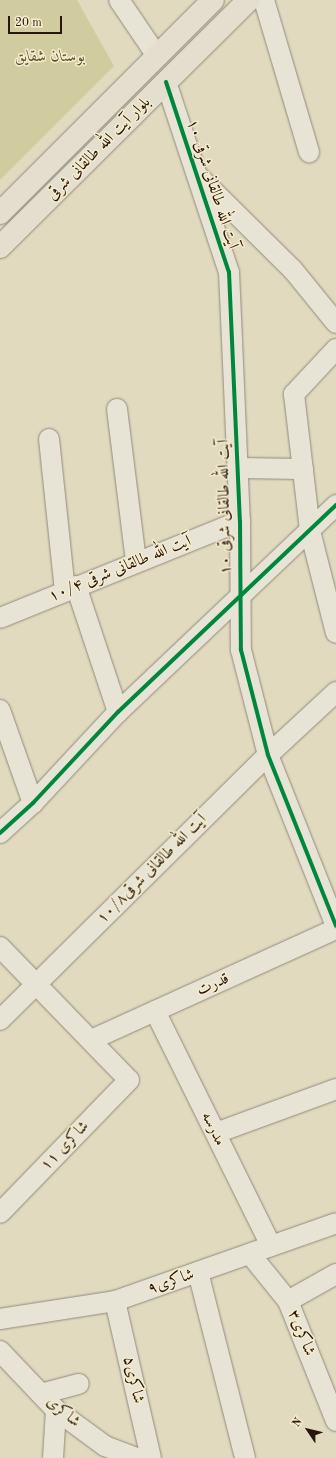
<!DOCTYPE html>
<html>
<head>
<meta charset="utf-8">
<style>
	body { margin:0 }
	#map { position:relative; width:336px; height:1458px; overflow:hidden; background:#e2dabf; font-family:"Old Standard TT",Amiri,serif }
	div>[style] { position:absolute }
	.green>* { inset:0; background:#d0cca0 }
	.roads { filter:drop-shadow(0 0 1px #918a7a) drop-shadow(0 0 1px #918a7a) }
	.minor>* { height:20px; margin:-10px; padding:0 10px; transform-origin:10px; border-radius:10px; background:#e7e3d5 }
	.major>* { height:22px; margin:-11px; padding:0 11px; transform-origin:11px; border-radius:11px; background:#e3dece }
	.cycleway>* { height:4px; margin:-2px; padding:0 2px; transform-origin:2px; border-radius:2px; background:#00873e }
	span { translate:-50% -50%; white-space:nowrap; text-align:center; line-height:1.15; -webkit-text-stroke:3px #f5eccc; paint-order:stroke }
	.park-label { font-size:16px; color:#5d5138; font-style:italic }
	.street-label { font-size:16px; color:#27150e }
	.north { position:absolute; left:288px; top:1410px; width:40px; height:40px; -webkit-text-stroke:3px #f5eccc; paint-order:stroke; rotate:305deg; font-size:11px; font-weight:700; line-height:16px; text-align:center; color:#27150e }
	.north::after { content:''; display:block; margin:auto; width:14px; height:18px; background:#27150e; clip-path:polygon(50% 0,100% 100%,50% 72%,0 100%) }
	.scale { position:absolute; left:8px; top:16px; width:54px; height:18px; box-sizing:border-box; border:2px solid #27150e; border-top:0; padding-left:5px; font-size:12px; line-height:14px; white-space:nowrap; color:#27150e; -webkit-text-stroke:3px #f5eccc; paint-order:stroke }
</style>
</head>
<body>
<div id="map">
	<div class="green">
		<div style="clip-path:polygon(0 0,77px 0,114px 66px,0 180px)"></div>
	</div>
	<div class="roads">
		<div class="minor">
			<div style="left:119px;top:0;width:68px;rotate:55.8deg"></div>
			<div style="left:264px;top:0;width:159px;rotate:73.5deg"></div>
			<div style="left:166px;top:82px;width:200px;rotate:71.7deg"></div>
			<div style="left:229px;top:272px;width:249px;rotate:87.5deg"></div>
			<div style="left:240px;top:521px;width:129px;rotate:89.6deg"></div>
			<div style="left:241px;top:650px;width:108px;rotate:75.6deg"></div>
			<div style="left:268px;top:755px;width:184px;rotate:68.3deg"></div>
			<div style="left:199px;top:177px;width:132px;rotate:44.7deg"></div>
			<div style="left:293px;top:270px;width:68px;rotate:50.9deg"></div>
			<div style="left:336px;top:349px;width:62px;rotate:133deg"></div>
			<div style="left:294px;top:394px;width:138px;rotate:83.3deg"></div>
			<div style="left:310px;top:531px;width:105px;rotate:75.7deg"></div>
			<div style="left:117px;top:409px;width:154px;rotate:82.9deg"></div>
			<div style="left:49px;top:439px;width:153px;rotate:84deg"></div>
			<div style="left:237px;top:468px;width:66px;rotate:0.9deg"></div>
			<div style="left:76px;top:586px;width:133px;rotate:71.6deg"></div>
			<div style="left:0;top:618px;width:259px;rotate:-22deg"></div>
			<div style="left:0;top:710px;width:99px;rotate:70.5deg"></div>
			<div style="left:0;top:833px;width:45px;rotate:-42.3deg"></div>
			<div style="left:33px;top:803px;width:125px;rotate:-47deg"></div>
			<div style="left:118px;top:712px;width:301px;rotate:-43.5deg"></div>
			<div style="left:0;top:947px;width:185px;rotate:45.9deg"></div>
			<div style="left:129px;top:1080px;width:185px;rotate:134.1deg"></div>
			<div style="left:155px;top:1011px;width:262px;rotate:63.7deg"></div>
			<div style="left:0;top:1020px;width:377px;rotate:-44.7deg"></div>
			<div style="left:268px;top:755px;width:93px;rotate:-42.8deg"></div>
			<div style="left:91px;top:1040px;width:269px;rotate:-24.4deg"></div>
			<div style="left:216px;top:1133px;width:128px;rotate:-20.1deg"></div>
			<div style="left:250px;top:1254px;width:60px;rotate:51deg"></div>
			<div style="left:288px;top:1301px;width:129px;rotate:68.2deg"></div>
			<div style="left:198px;top:1272px;width:192px;rotate:75.8deg"></div>
			<div style="left:115px;top:1301px;width:161px;rotate:77.1deg"></div>
			<div style="left:288px;top:1301px;width:55px;rotate:-29.4deg"></div>
			<div style="left:0;top:1319px;width:116px;rotate:-8.9deg"></div>
			<div style="left:115px;top:1301px;width:234px;rotate:-19.4deg"></div>
			<div style="left:0;top:1351px;width:81px;rotate:46.5deg"></div>
			<div style="left:56px;top:1410px;width:61px;rotate:36.3deg"></div>
			<div style="left:105px;top:1446px;width:34px;rotate:21deg"></div>
			<div style="left:41px;top:1394px;width:39px;rotate:-15deg"></div>
			<div style="left:53px;top:1458px;width:48px;rotate:-86.4deg"></div>
		</div>
		<div class="major">
			<div style="left:0;top:213px;width:301px;rotate:-45deg"></div>
			<div style="left:0;top:247px;width:351px;rotate:-44.8deg"></div>
		</div>
	</div>
	<div class="cycleway">
		<div style="left:166px;top:82px;width:200px;rotate:71.7deg"></div>
		<div style="left:229px;top:272px;width:249px;rotate:87.5deg"></div>
		<div style="left:240px;top:521px;width:129px;rotate:89.6deg"></div>
		<div style="left:241px;top:650px;width:108px;rotate:75.6deg"></div>
		<div style="left:268px;top:755px;width:184px;rotate:68.3deg"></div>
		<div style="left:0;top:833px;width:45px;rotate:-42.3deg"></div>
		<div style="left:33px;top:803px;width:125px;rotate:-47deg"></div>
		<div style="left:118px;top:712px;width:301px;rotate:-43.5deg"></div>
	</div>
	<div class="park-label">
		<span style="left:50px;top:57px">بوستان شقایق</span>
	</div>
	<div class="street-label">
		<span style="left:99px;top:149px;rotate:-45deg">بلوار آیت الله طالقانی شرقی</span>
		<span style="left:212px;top:184px;rotate:72deg">آیت الله طالقانی شرقی ۱۰</span>
		<span style="left:225px;top:507px;rotate:-91deg">آیت الله طالقانی شرقی ۱۰</span>
		<span style="left:120px;top:569px;rotate:-22deg">آیت الله طالقانی شرقی ۱۰/۴</span>
		<span style="left:152px;top:869px;rotate:-45deg">آیت الله طالقانی شرقی۱۰/۸</span>
		<span style="left:213px;top:985px;rotate:-24deg">قدرت</span>
		<span style="left:213px;top:1129px;rotate:64deg">مدرسه</span>
		<span style="left:65px;top:1146px;rotate:-46deg">شاکری ۱۱</span>
		<span style="left:171px;top:1282px;rotate:-19deg">شاکری۹</span>
		<span style="left:301px;top:1333px;rotate:68deg">شاکری۳</span>
		<span style="left:133px;top:1380px;rotate:77deg">شاکری۵</span>
		<span style="left:63px;top:1412px;rotate:40deg">شاکری</span>
	</div>
	<div class="north">N</div>
	<div class="scale">20 m</div>
</div>
</body>
</html>
